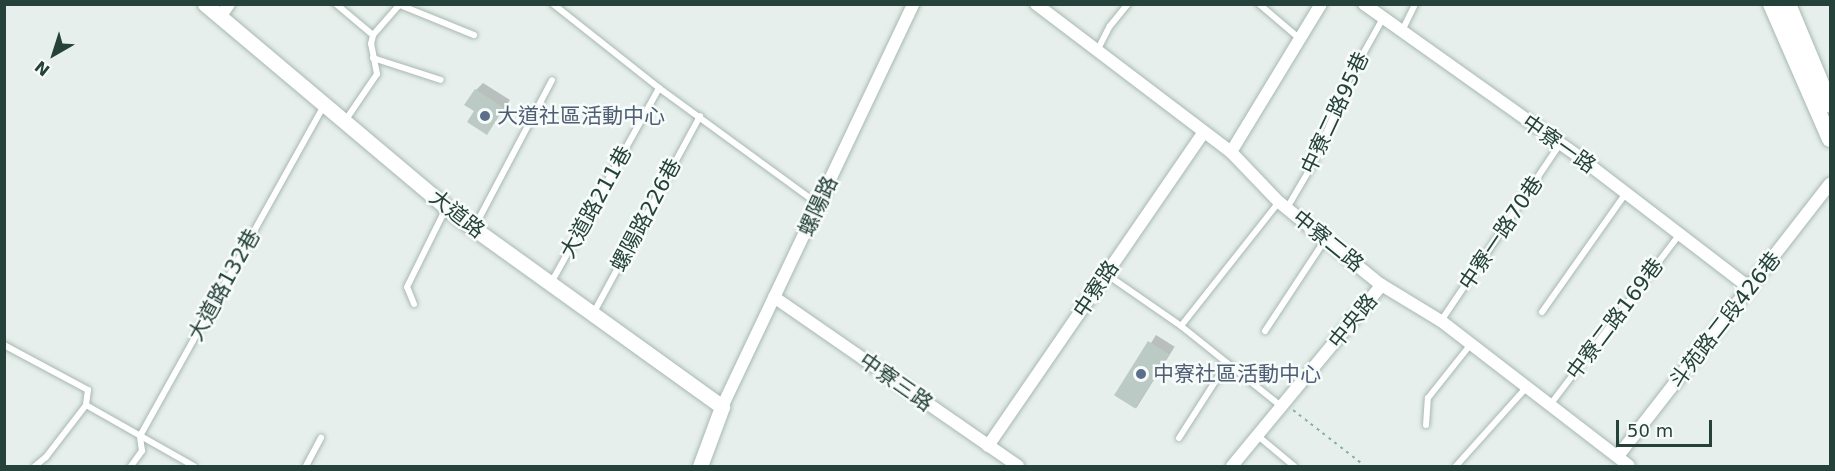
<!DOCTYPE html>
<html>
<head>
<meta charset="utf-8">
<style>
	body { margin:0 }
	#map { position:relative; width:1835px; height:471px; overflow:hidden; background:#e6efeb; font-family:"DejaVu Sans","Noto Sans TC",sans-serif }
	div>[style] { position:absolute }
	.shadow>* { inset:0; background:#0003; transform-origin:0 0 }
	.building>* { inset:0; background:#bbcac4; transform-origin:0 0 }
	.path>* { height:2px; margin-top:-1px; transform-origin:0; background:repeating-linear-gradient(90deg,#86b3a5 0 3px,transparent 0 7.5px) }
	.roads { filter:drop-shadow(0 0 2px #a8b8b2) drop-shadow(0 0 2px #a8b8b2) }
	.service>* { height:6px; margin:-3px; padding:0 3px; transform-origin:3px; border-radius:3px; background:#fff }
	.minor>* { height:12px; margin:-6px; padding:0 6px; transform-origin:6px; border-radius:6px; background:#fff }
	.tertiary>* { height:15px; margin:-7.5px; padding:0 7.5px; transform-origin:7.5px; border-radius:7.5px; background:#fff }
	.secondary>* { height:16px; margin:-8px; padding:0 8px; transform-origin:8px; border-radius:8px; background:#fff }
	.dots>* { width:16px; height:16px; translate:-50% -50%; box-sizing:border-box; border:3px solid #f7fbf9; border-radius:50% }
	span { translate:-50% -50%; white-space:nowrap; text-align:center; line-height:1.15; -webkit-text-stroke:5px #f7fbf9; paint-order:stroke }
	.street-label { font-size:21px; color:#24423a }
	.service-label { font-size:21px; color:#4e5e75 }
	.left { translate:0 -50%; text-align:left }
	.frame { position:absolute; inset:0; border:6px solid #24423a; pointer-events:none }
	.north { position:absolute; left:24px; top:24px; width:60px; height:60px; -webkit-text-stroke:4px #f7fbf9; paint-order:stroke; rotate:219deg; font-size:16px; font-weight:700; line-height:24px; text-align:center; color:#24423a }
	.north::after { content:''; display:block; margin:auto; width:21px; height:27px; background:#24423a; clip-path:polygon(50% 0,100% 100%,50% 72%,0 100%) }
	.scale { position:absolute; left:1616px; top:420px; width:96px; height:27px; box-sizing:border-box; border:3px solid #24423a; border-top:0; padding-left:8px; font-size:18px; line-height:21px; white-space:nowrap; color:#24423a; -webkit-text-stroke:4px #f7fbf9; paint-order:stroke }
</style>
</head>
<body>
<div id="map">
	<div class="shadow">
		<div style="clip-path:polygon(483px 83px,510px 100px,487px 133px,476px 111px,476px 90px)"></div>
		<div style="left:1156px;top:335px;width:22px;height:72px;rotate:32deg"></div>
	</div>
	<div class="building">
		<div style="clip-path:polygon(475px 89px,504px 108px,487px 135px,467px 122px,474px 111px,464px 105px)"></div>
		<div style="left:1148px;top:341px;width:25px;height:64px;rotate:32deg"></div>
	</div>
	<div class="path">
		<div style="left:1293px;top:410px;width:91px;rotate:37.9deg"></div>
	</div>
	<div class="roads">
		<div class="service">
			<div style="left:336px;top:4px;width:48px;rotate:40deg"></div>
			<div style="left:553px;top:4px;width:135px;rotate:38.4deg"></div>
			<div style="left:659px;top:88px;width:197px;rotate:36.1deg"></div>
			<div style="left:1259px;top:4px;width:54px;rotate:40.5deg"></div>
			<div style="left:400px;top:5px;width:80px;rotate:22.1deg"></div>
			<div style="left:1402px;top:31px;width:30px;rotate:-64deg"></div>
			<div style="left:1097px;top:51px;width:28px;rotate:-63deg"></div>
			<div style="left:1110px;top:26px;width:28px;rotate:-51deg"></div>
			<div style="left:373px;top:58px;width:71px;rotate:17.9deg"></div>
			<div style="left:345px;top:121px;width:57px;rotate:-55.8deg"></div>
			<div style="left:377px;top:74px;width:31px;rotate:-101deg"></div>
			<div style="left:371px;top:44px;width:9px;rotate:-77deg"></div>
			<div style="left:373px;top:35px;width:41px;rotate:-48.9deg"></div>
			<div style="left:1287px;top:208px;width:53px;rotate:-59.6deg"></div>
			<div style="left:1314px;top:162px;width:88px;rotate:-67.2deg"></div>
			<div style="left:1348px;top:81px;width:72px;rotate:-60.9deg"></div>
			<div style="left:474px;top:228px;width:167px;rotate:-62.2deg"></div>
			<div style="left:1106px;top:274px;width:91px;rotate:34.7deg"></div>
			<div style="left:1181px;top:326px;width:129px;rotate:38.7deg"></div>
			<div style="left:551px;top:283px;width:223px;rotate:-61deg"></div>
			<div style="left:414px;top:304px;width:18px;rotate:-112deg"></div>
			<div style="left:407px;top:287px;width:88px;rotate:-63.7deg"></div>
			<div style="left:1542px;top:312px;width:146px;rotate:-54.8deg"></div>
			<div style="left:593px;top:314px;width:225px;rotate:-61.6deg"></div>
			<div style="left:1441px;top:321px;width:213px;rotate:-56.1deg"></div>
			<div style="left:1181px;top:326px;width:158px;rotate:-51.7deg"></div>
			<div style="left:1265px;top:331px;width:109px;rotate:-56.6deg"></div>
			<div style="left:4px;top:345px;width:95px;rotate:28.2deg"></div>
			<div style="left:88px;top:390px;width:15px;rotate:98deg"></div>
			<div style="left:86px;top:405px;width:124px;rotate:29.5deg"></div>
			<div style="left:1550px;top:405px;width:215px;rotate:-52.8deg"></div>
			<div style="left:1426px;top:425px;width:27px;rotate:-86deg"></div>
			<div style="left:1428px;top:398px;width:69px;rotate:-51.5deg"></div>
			<div style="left:1258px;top:436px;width:47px;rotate:39.8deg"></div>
			<div style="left:1179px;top:438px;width:89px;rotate:-57.4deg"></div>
			<div style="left:35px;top:466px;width:14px;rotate:-39deg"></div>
			<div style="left:46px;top:457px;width:66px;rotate:-52.4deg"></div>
			<div style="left:131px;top:466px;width:19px;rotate:-54deg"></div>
			<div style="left:142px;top:451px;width:15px;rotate:-98deg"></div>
			<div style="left:140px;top:436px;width:379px;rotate:-60.9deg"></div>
			<div style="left:306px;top:466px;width:32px;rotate:-62deg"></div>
			<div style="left:1456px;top:466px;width:106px;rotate:-48.1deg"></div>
		</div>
		<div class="minor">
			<div style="left:1036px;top:4px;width:245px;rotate:37.2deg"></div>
			<div style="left:1231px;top:152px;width:69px;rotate:46.2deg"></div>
			<div style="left:1279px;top:202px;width:130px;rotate:39.1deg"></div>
			<div style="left:1380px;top:284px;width:71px;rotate:31.2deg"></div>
			<div style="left:1441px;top:321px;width:237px;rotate:37.6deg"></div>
			<div style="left:1364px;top:4px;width:264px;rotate:35.4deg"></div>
			<div style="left:1579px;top:157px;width:215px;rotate:37.5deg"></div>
			<div style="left:220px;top:17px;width:16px;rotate:-55deg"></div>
			<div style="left:1231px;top:152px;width:173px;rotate:-58.7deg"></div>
			<div style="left:774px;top:297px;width:297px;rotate:34.7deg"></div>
			<div style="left:722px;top:407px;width:446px;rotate:-64.6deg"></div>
			<div style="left:988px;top:446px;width:381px;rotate:-55.5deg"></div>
			<div style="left:1618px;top:456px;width:345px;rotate:-52.1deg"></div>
			<div style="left:1232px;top:466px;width:235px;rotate:-50.4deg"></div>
		</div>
		<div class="tertiary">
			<div style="left:205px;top:4px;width:331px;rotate:40.1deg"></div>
			<div style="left:458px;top:217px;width:325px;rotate:35.7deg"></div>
			<div style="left:722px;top:407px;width:63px;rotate:110.4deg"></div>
		</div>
		<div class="secondary">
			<div style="left:1771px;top:4px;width:147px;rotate:66.4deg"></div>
			<div style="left:1788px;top:4px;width:109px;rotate:67.4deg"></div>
		</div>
	</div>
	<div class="dots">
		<div style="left:485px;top:116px;background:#5c6f8a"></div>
		<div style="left:1141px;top:374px;background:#5c6f8a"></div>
	</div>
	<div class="street-label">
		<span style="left:1335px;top:113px;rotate:-65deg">中寮二路95巷</span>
		<span style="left:1559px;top:144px;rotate:35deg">中寮一路</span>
		<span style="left:596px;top:202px;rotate:-61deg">大道路211巷</span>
		<span style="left:818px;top:206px;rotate:-65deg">螺陽路</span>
		<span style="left:457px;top:214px;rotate:38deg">大道路</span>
		<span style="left:646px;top:215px;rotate:-62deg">螺陽路226巷</span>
		<span style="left:1501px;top:233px;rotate:-56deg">中寮一路70巷</span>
		<span style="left:1328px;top:241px;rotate:39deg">中寮二路</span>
		<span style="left:224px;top:285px;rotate:-61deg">大道路132巷</span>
		<span style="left:1096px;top:289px;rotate:-56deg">中寮路</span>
		<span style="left:1615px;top:319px;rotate:-53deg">中寮二路169巷</span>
		<span style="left:1725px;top:320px;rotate:-52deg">斗苑路二段426巷</span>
		<span style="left:1353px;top:321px;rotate:-51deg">中央路</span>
		<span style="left:896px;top:382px;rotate:35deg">中寮三路</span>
	</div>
	<div class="service-label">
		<span class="left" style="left:497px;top:116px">大道社區活動中心</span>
		<span class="left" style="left:1153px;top:374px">中寮社區活動中心</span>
	</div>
	<div class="frame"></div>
	<div class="north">N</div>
	<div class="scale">50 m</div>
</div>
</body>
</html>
